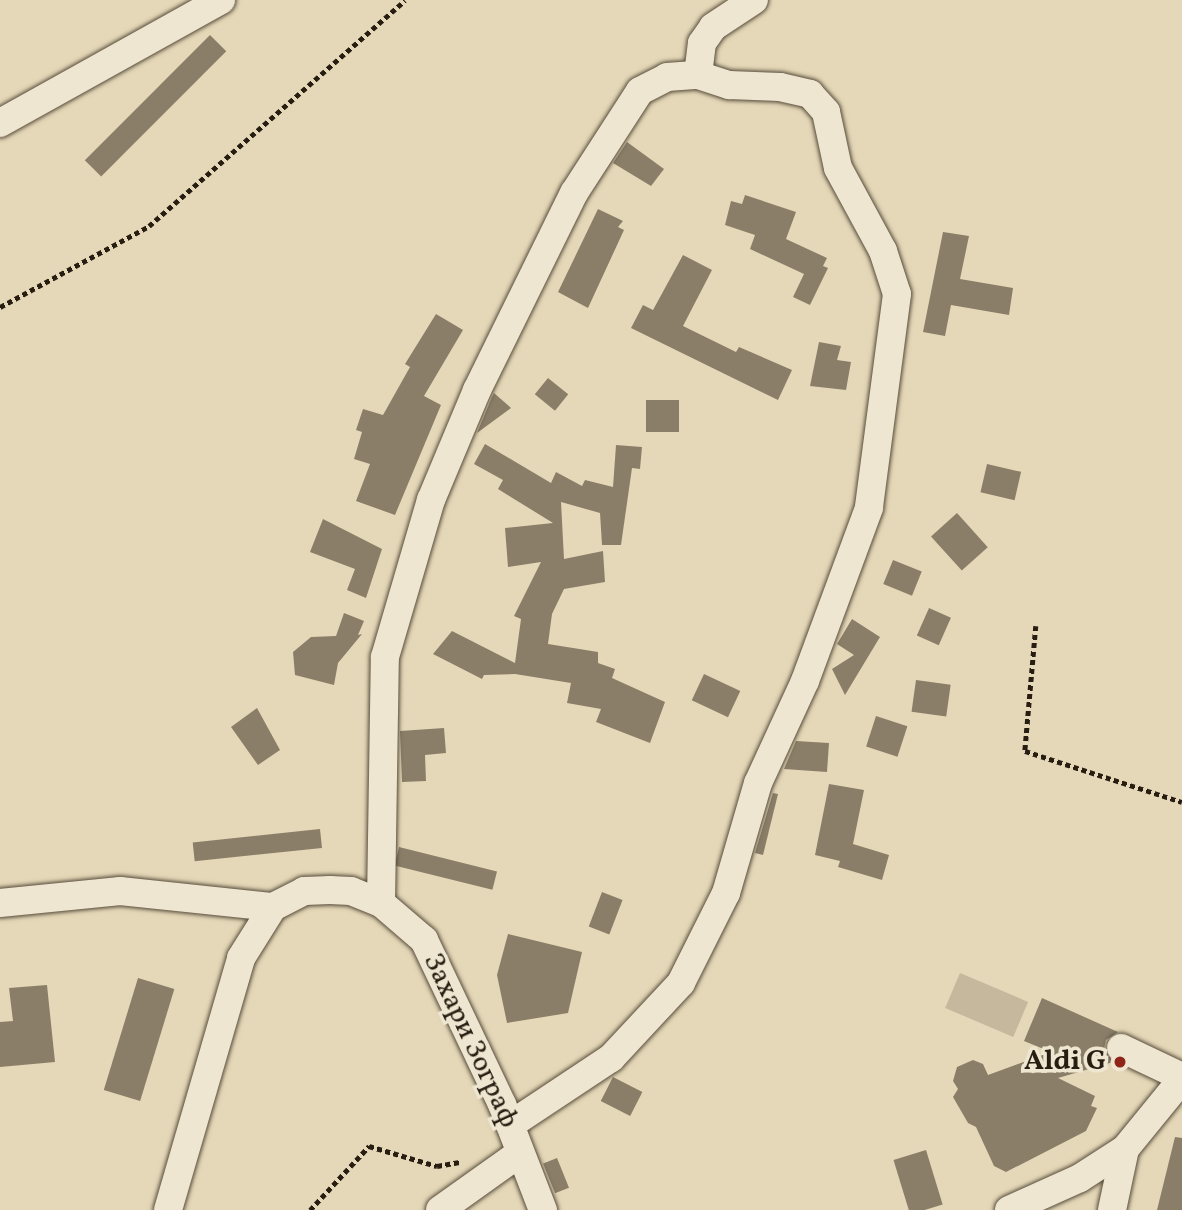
<!DOCTYPE html>
<html>
<head>
<meta charset="utf-8">
<style>
	body { margin:0 }
	#map { position:relative; width:1182px; height:1210px; overflow:hidden; background:#e5d8b8; font-family:Vollkorn,serif }
	div>[style] { position:absolute }
	.green>* { inset:0; background:#c5b89c; transform-origin:0 0 }
	.building>* { inset:0; background:#8a7e68; transform-origin:0 0 }
	.path>* { height:4.5px; margin-top:-2.25px; transform-origin:0; background:repeating-linear-gradient(90deg,#281d11 0 5px,transparent 0 8.5px) }
	.roads { filter:drop-shadow(0 0 2px #574c3b) drop-shadow(0 0 2px #574c3b) }
	.minor>* { height:28px; margin:-14px; padding:0 14px; transform-origin:14px; border-radius:14px; background:#eee6d1 }
	.dots>* { width:19px; height:19px; translate:-50% -50%; box-sizing:border-box; border:4px solid #eee6d1; border-radius:50% }
	span { translate:-50% -50%; white-space:nowrap; text-align:center; line-height:1.15; -webkit-text-stroke:7px #eee6d1; paint-order:stroke }
	.street-label { font-size:28px; color:#281d11 }
	.poi-label { font-size:28px; color:#281d11; font-weight:700 }
	.right { translate:-100% -50%; text-align:right }
</style>
</head>
<body>
<div id="map">
	<div class="green">
		<div style="left:960px;top:973px;width:74px;height:38px;rotate:23deg"></div>
	</div>
	<div class="building">
		<div style="left:210px;top:35px;width:23px;height:177px;rotate:45deg"></div>
		<div style="clip-path:polygon(627px 142px,664px 169px,651px 186px,613px 163px)"></div>
		<div style="clip-path:polygon(745px 195px,796px 212px,786px 239px,827px 258px,823px 266px,828px 268px,810px 305px,793px 297px,804px 274px,750px 249px,755px 235px,725px 225px,731px 201px,742px 204px)"></div>
		<div style="clip-path:polygon(598px 209px,623px 221px,618px 227px,624px 230px,588px 308px,558px 292px)"></div>
		<div style="clip-path:polygon(943px 232px,969px 236px,960px 279px,1013px 288px,1009px 315px,951px 305px,945px 336px,923px 332px)"></div>
		<div style="clip-path:polygon(683px 255px,712px 270px,683px 326px,736px 352px,739px 347px,792px 370px,778px 400px,631px 328px,643px 305px,653px 310px)"></div>
		<div style="clip-path:polygon(436px 314px,463px 330px,424px 396px,441px 405px,395px 515px,356px 501px,370px 464px,354px 459px,362px 432px,356px 430px,363px 409px,383px 415px,410px 367px,405px 364px)"></div>
		<div style="clip-path:polygon(819px 342px,841px 346px,837px 360px,851px 362px,846px 390px,810px 386px)"></div>
		<div style="left:548px;top:378px;width:26px;height:21px;rotate:39deg"></div>
		<div style="clip-path:polygon(494px 393px,511px 408px,477px 433px,492px 397px)"></div>
		<div style="left:646px;top:400px;width:33px;height:32px"></div>
		<div style="clip-path:polygon(485px 444px,551px 483px,556px 472px,582px 486px,585px 480px,613px 487px,616px 445px,642px 447px,640px 469px,632px 468px,621px 545px,602px 545px,600px 513px,561px 502px,564px 559px,603px 551px,605px 582px,564px 589px,552px 614px,548px 644px,598px 652px,598px 663px,615px 669px,612px 678px,665px 702px,650px 743px,596px 722px,601px 709px,567px 703px,571px 683px,515px 674px,484px 675px,482px 679px,433px 654px,452px 631px,515px 663px,521px 619px,514px 616px,541px 562px,508px 567px,505px 528px,553px 523px,498px 489px,503px 480px,474px 464px)"></div>
		<div style="left:987px;top:464px;width:35px;height:29px;rotate:13deg"></div>
		<div style="left:957px;top:513px;width:46px;height:35px;rotate:48deg"></div>
		<div style="clip-path:polygon(323px 519px,382px 549px,366px 598px,347px 590px,355px 569px,310px 552px)"></div>
		<div style="left:893px;top:560px;width:31px;height:26px;rotate:22deg"></div>
		<div style="left:929px;top:608px;width:24px;height:30px;rotate:24deg"></div>
		<div style="clip-path:polygon(344px 613px,364px 621px,358px 635px,362px 634px,338px 663px,334px 685px,295px 675px,293px 652px,311px 637px,336px 636px)"></div>
		<div style="clip-path:polygon(852px 619px,880px 637px,845px 695px,832px 669px,854px 655px,837px 644px)"></div>
		<div style="left:704px;top:674px;width:40px;height:29px;rotate:25deg"></div>
		<div style="left:916px;top:680px;width:35px;height:32px;rotate:8deg"></div>
		<div style="clip-path:polygon(257px 708px,280px 750px,258px 765px,231px 727px)"></div>
		<div style="left:876px;top:716px;width:33px;height:32px;rotate:18deg"></div>
		<div style="clip-path:polygon(444px 728px,446px 753px,425px 755px,426px 781px,402px 782px,400px 731px)"></div>
		<div style="clip-path:polygon(796px 741px,829px 743px,827px 772px,784px 769px)"></div>
		<div style="clip-path:polygon(829px 784px,864px 790px,853px 844px,889px 855px,882px 880px,838px 867px,840px 861px,815px 855px)"></div>
		<div style="clip-path:polygon(773px 793px,778px 794px,763px 855px,755px 853px)"></div>
		<div style="left:320px;top:829px;width:19px;height:128px;rotate:84deg"></div>
		<div style="left:399px;top:847px;width:101px;height:19px;rotate:14deg"></div>
		<div style="left:602px;top:892px;width:22px;height:37px;rotate:21deg"></div>
		<div style="clip-path:polygon(508px 934px,582px 952px,568px 1013px,507px 1023px,497px 975px)"></div>
		<div style="left:138px;top:978px;width:38px;height:117px;rotate:17deg"></div>
		<div style="clip-path:polygon(47px 985px,55px 1062px,0 1067px,0 1022px,13px 1021px,9px 988px)"></div>
		<div style="clip-path:polygon(1042px 998px,1118px 1032px,1106px 1040px,1104px 1049px,1113px 1062px,1058px 1078px,1095px 1096px,1091px 1106px,1097px 1108px,1086px 1131px,1006px 1172px,994px 1166px,976px 1127px,968px 1123px,953px 1097px,958px 1089px,953px 1081px,957px 1067px,973px 1060px,983px 1064px,988px 1075px,1051px 1052px,1024px 1041px)"></div>
		<div style="left:613px;top:1077px;width:33px;height:27px;rotate:27deg"></div>
		<div style="clip-path:polygon(1175px 1137px,1182px 1138px,1182px 1210px,1157px 1210px)"></div>
		<div style="left:926px;top:1150px;width:57px;height:34px;rotate:73deg"></div>
		<div style="left:557px;top:1158px;width:32px;height:15px;rotate:68deg"></div>
	</div>
	<div class="path">
		<div style="left:0;top:307px;width:170px;rotate:-28.5deg"></div>
		<div style="left:149px;top:226px;width:341px;rotate:-41.4deg"></div>
		<div style="left:1036px;top:626px;width:125px;rotate:95deg"></div>
		<div style="left:1025px;top:751px;width:165px;rotate:18deg"></div>
		<div style="left:310px;top:1210px;width:87px;rotate:-47.3deg"></div>
		<div style="left:369px;top:1146px;width:71px;rotate:16.4deg"></div>
		<div style="left:437px;top:1166px;width:23px;rotate:-10deg"></div>
	</div>
	<div class="roads">
		<div class="minor">
			<div style="left:698px;top:75px;width:32px;rotate:-83deg"></div>
			<div style="left:702px;top:43px;width:19px;rotate:-55deg"></div>
			<div style="left:713px;top:27px;width:49px;rotate:-33.4deg"></div>
			<div style="left:0;top:123px;width:253px;rotate:-29.1deg"></div>
			<div style="left:0;top:903px;width:121px;rotate:-5.7deg"></div>
			<div style="left:120px;top:891px;width:154px;rotate:6deg"></div>
			<div style="left:381px;top:903px;width:246px;rotate:-89.1deg"></div>
			<div style="left:385px;top:657px;width:164px;rotate:-73.7deg"></div>
			<div style="left:431px;top:500px;width:119px;rotate:-67.3deg"></div>
			<div style="left:477px;top:390px;width:220px;rotate:-63.8deg"></div>
			<div style="left:574px;top:193px;width:121px;rotate:-57.1deg"></div>
			<div style="left:640px;top:91px;width:30px;rotate:-27deg"></div>
			<div style="left:667px;top:77px;width:31px;rotate:-4deg"></div>
			<div style="left:698px;top:75px;width:33px;rotate:18deg"></div>
			<div style="left:729px;top:85px;width:51px;rotate:2.2deg"></div>
			<div style="left:780px;top:87px;width:31px;rotate:13deg"></div>
			<div style="left:810px;top:94px;width:24px;rotate:48deg"></div>
			<div style="left:826px;top:112px;width:57px;rotate:77.9deg"></div>
			<div style="left:838px;top:168px;width:94px;rotate:61.5deg"></div>
			<div style="left:883px;top:251px;width:45px;rotate:72deg"></div>
			<div style="left:897px;top:294px;width:216px;rotate:97.5deg"></div>
			<div style="left:869px;top:508px;width:184px;rotate:110.3deg"></div>
			<div style="left:805px;top:681px;width:112px;rotate:114.7deg"></div>
			<div style="left:758px;top:783px;width:115px;rotate:106.2deg"></div>
			<div style="left:726px;top:893px;width:101px;rotate:116.6deg"></div>
			<div style="left:681px;top:983px;width:103px;rotate:133deg"></div>
			<div style="left:611px;top:1058px;width:121px;rotate:146.4deg"></div>
			<div style="left:1121px;top:1048px;width:68px;rotate:25.4deg"></div>
			<div style="left:168px;top:1210px;width:262px;rotate:-73.8deg"></div>
			<div style="left:241px;top:958px;width:60px;rotate:-57.9deg"></div>
			<div style="left:273px;top:907px;width:35px;rotate:-27deg"></div>
			<div style="left:304px;top:891px;width:26px;rotate:-2deg"></div>
			<div style="left:330px;top:890px;width:21px;rotate:3deg"></div>
			<div style="left:351px;top:891px;width:32px;rotate:22deg"></div>
			<div style="left:381px;top:903px;width:57px;rotate:40.7deg"></div>
			<div style="left:424px;top:940px;width:182px;rotate:64.6deg"></div>
			<div style="left:502px;top:1104px;width:114px;rotate:68.9deg"></div>
			<div style="left:440px;top:1210px;width:98px;rotate:-35.5deg"></div>
			<div style="left:1009px;top:1210px;width:78px;rotate:-24.3deg"></div>
			<div style="left:1080px;top:1178px;width:54px;rotate:-32.8deg"></div>
			<div style="left:1125px;top:1149px;width:90px;rotate:-50.8deg"></div>
			<div style="left:1112px;top:1210px;width:62px;rotate:-78deg"></div>
		</div>
	</div>
	<div class="dots">
		<div style="left:1120px;top:1062px;background:#8f2418"></div>
	</div>
	<div class="street-label">
		<span style="left:470px;top:1041px;rotate:65deg">Захари Зограф</span>
	</div>
	<div class="poi-label">
		<span class="right" style="left:1106px;top:1062px">Aldi G</span>
	</div>
</div>
</body>
</html>
